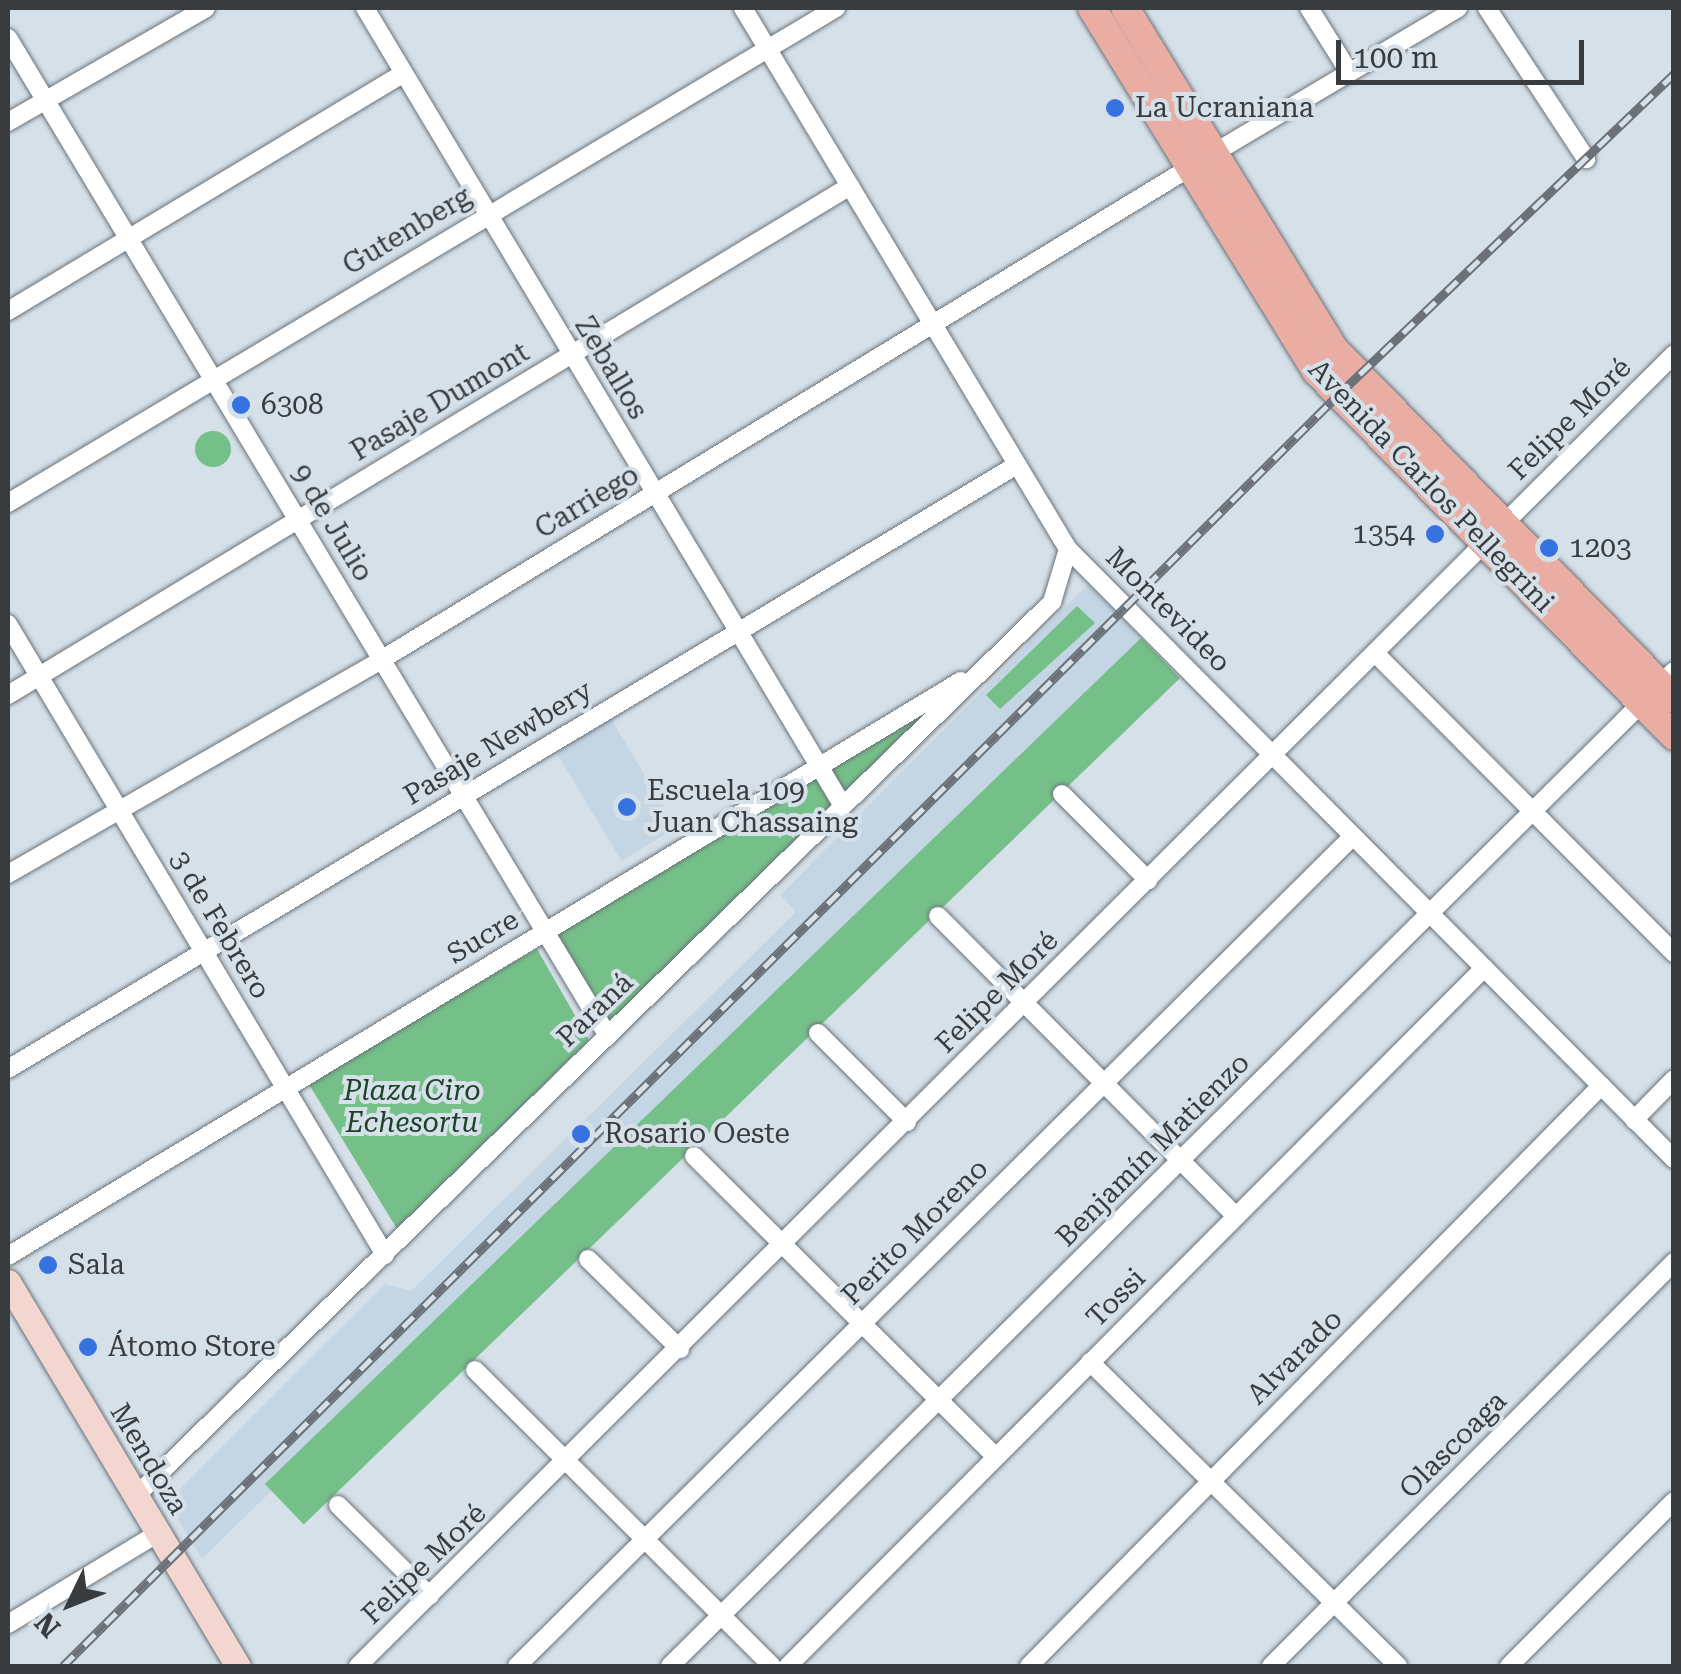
<!DOCTYPE html>
<html>
<head>
<meta charset="utf-8">
<style>
	body { margin:0 }
	#map { position:relative; width:1681px; height:1674px; overflow:hidden; background:#d6e0e9; font-family:"Roboto Serif",serif }
	div>[style] { position:absolute }
	.built>* { inset:0; background:#c4d5e3; transform-origin:0 0 }
	.green>* { inset:0; background:#75c089; transform-origin:0 0 }
	.round { border-radius:50% }
	.roads { filter:drop-shadow(0 0 2px #69737a) drop-shadow(0 0 2px #69737a) }
	.minor>* { height:18px; margin:-9px; padding:0 9px; transform-origin:9px; border-radius:9px; background:#fff }
	.secondary>* { height:25px; margin:-12.5px; padding:0 12.5px; transform-origin:12.5px; border-radius:12.5px; background:#f4d6d1 }
	.primary>* { height:28px; margin:-14px; padding:0 14px; transform-origin:14px; border-radius:14px; background:#e9ada3 }
	.rail>* { height:9px; margin-top:-4.5px; transform-origin:0; background:repeating-linear-gradient(90deg,#d6e0e9 0 15px,#6b7176 0 30px); box-sizing:border-box; border-block:2px solid #6b7176 }
	.dots>* { width:28px; height:28px; translate:-50% -50%; box-sizing:border-box; border:5px solid #d6e0e9; border-radius:50% }
	span { translate:-50% -50%; white-space:nowrap; text-align:center; line-height:1.15; -webkit-text-stroke:8px #d6e0e9; paint-order:stroke }
	.poi-label { font-size:28px; color:#383c3f }
	.left { translate:0 -50%; text-align:left }
	.right { translate:-100% -50%; text-align:right }
	.street-label { font-size:28px; color:#383c3f }
	.park-label { font-size:28px; color:#1d4228; font-style:italic }
	.frame { position:absolute; inset:0; border:10px solid #383c3f; pointer-events:none }
	.north { position:absolute; left:20px; top:1554px; width:100px; height:100px; -webkit-text-stroke:8px #d6e0e9; paint-order:stroke; rotate:227deg; font-size:28px; font-weight:700; line-height:40px; text-align:center; color:#383c3f }
	.north::after { content:''; display:block; margin:auto; width:35px; height:45px; background:#383c3f; clip-path:polygon(50% 0,100% 100%,50% 72%,0 100%) }
	.scale { position:absolute; left:1336px; top:40px; width:248px; height:45px; box-sizing:border-box; border:5px solid #383c3f; border-top:0; padding-left:12px; font-size:30px; line-height:35px; white-space:nowrap; color:#383c3f; -webkit-text-stroke:8px #d6e0e9; paint-order:stroke }
</style>
</head>
<body>
<div id="map">
	<div class="built">
		<div style="clip-path:polygon(1088px 584px,1141px 638px,202px 1559px,167px 1502px,385px 1284px,411px 1291px,796px 912px,780px 895px)"></div>
		<div style="left:611px;top:719px;width:127px;height:64px;rotate:59deg"></div>
	</div>
	<div class="green">
		<div class="round" style="left:195px;top:431px;width:36px;height:36px"></div>
		<div style="clip-path:polygon(1077px 606px,1095px 623px,1000px 709px,986px 695px)"></div>
		<div style="left:1141px;top:638px;width:56px;height:1218px;rotate:46deg"></div>
		<div style="clip-path:polygon(950px 694px,846px 796px,829px 769px)"></div>
		<div style="clip-path:polygon(815px 773px,836px 807px,612px 1024px,556px 933px)"></div>
		<div style="clip-path:polygon(537px 949px,589px 1040px,397px 1229px,307px 1081px)"></div>
	</div>
	<div class="roads">
		<div class="minor">
			<div style="left:365px;top:8px;width:930px;rotate:59.08deg"></div>
			<div style="left:743px;top:8px;width:631px;rotate:59.01deg"></div>
			<div style="left:1068px;top:549px;width:860px;rotate:45.19deg"></div>
			<div style="left:1309px;top:8px;width:75px;rotate:58deg"></div>
			<div style="left:1487px;top:8px;width:181px;rotate:56.7deg"></div>
			<div style="left:8px;top:38px;width:1164px;rotate:58.99deg"></div>
			<div style="left:8px;top:122px;width:228px;rotate:-29.9deg"></div>
			<div style="left:1214px;top:153px;width:284px;rotate:-30.7deg"></div>
			<div style="left:8px;top:311px;width:461px;rotate:-31deg"></div>
			<div style="left:8px;top:503px;width:965px;rotate:-30.87deg"></div>
			<div style="left:8px;top:624px;width:735px;rotate:59.14deg"></div>
			<div style="left:1375px;top:653px;width:424px;rotate:45.1deg"></div>
			<div style="left:8px;top:695px;width:984px;rotate:-31.15deg"></div>
			<div style="left:1062px;top:794px;width:122px;rotate:45deg"></div>
			<div style="left:8px;top:874px;width:430px;rotate:-29.8deg"></div>
			<div style="left:381px;top:660px;width:948px;rotate:-31.33deg"></div>
			<div style="left:938px;top:916px;width:423px;rotate:45.2deg"></div>
			<div style="left:818px;top:1033px;width:126px;rotate:45deg"></div>
			<div style="left:8px;top:1069px;width:1176px;rotate:-30.91deg"></div>
			<div style="left:1634px;top:1120px;width:57px;rotate:-45.7deg"></div>
			<div style="left:694px;top:1156px;width:426px;rotate:44.9deg"></div>
			<div style="left:8px;top:1256px;width:1113px;rotate:-31.11deg"></div>
			<div style="left:588px;top:1259px;width:129px;rotate:44.4deg"></div>
			<div style="left:1090px;top:1362px;width:433px;rotate:44.6deg"></div>
			<div style="left:475px;top:1370px;width:419px;rotate:44.9deg"></div>
			<div style="left:136px;top:1496px;width:1280px;rotate:-44.3deg"></div>
			<div style="left:1052px;top:602px;width:55px;rotate:-73.2deg"></div>
			<div style="left:338px;top:1505px;width:129px;rotate:44.7deg"></div>
			<div style="left:8px;top:1624px;width:175px;rotate:-31.2deg"></div>
			<div style="left:358px;top:1666px;width:1858px;rotate:-44.91deg"></div>
			<div style="left:517px;top:1666px;width:1178px;rotate:-44.79deg"></div>
			<div style="left:670px;top:1666px;width:1414px;rotate:-44.74deg"></div>
			<div style="left:788px;top:1666px;width:986px;rotate:-45.08deg"></div>
			<div style="left:1029px;top:1666px;width:815px;rotate:-45.4deg"></div>
			<div style="left:1271px;top:1666px;width:571px;rotate:-45.07deg"></div>
			<div style="left:1509px;top:1666px;width:233px;rotate:-45deg"></div>
		</div>
		<div class="secondary">
			<div style="left:8px;top:1282px;width:448px;rotate:59.1deg"></div>
		</div>
		<div class="primary">
			<div style="left:1092px;top:8px;width:428px;rotate:58.3deg"></div>
			<div style="left:1317px;top:372px;width:510px;rotate:45.56deg"></div>
			<div style="left:1125px;top:8px;width:399px;rotate:58.5deg"></div>
			<div style="left:1333px;top:348px;width:489px;rotate:45.8deg"></div>
		</div>
	</div>
	<div class="rail">
		<div style="left:63px;top:1666px;width:1800px;rotate:-44.91deg"></div>
		<div style="left:1338px;top:395px;width:465px;rotate:-43.7deg"></div>
	</div>
	<div class="dots">
		<div style="left:1115px;top:108px;background:#3673e1"></div>
		<div style="left:241px;top:405px;background:#3673e1"></div>
		<div style="left:1435px;top:534px;background:#3673e1"></div>
		<div style="left:1549px;top:548px;background:#3673e1"></div>
		<div style="left:627px;top:807px;background:#3673e1"></div>
		<div style="left:581px;top:1134px;background:#3673e1"></div>
		<div style="left:48px;top:1265px;background:#3673e1"></div>
		<div style="left:88px;top:1347px;background:#3673e1"></div>
	</div>
	<div class="poi-label">
		<span class="left" style="left:1135px;top:108px">La Ucraniana</span>
		<span class="left" style="left:261px;top:405px">6308</span>
		<span class="right" style="left:1415px;top:534px">1354</span>
		<span class="left" style="left:1569px;top:548px">1203</span>
		<span class="left" style="left:647px;top:807px">Escuela 109<br>Juan Chassaing</span>
		<span class="left" style="left:604px;top:1134px">Rosario Oeste</span>
		<span class="left" style="left:68px;top:1265px">Sala</span>
		<span class="left" style="left:108px;top:1347px">Átomo Store</span>
	</div>
	<div class="street-label">
		<span style="left:407px;top:231px;rotate:-31deg">Gutenberg</span>
		<span style="left:611px;top:368px;rotate:59deg">Zeballos</span>
		<span style="left:440px;top:402px;rotate:-31deg">Pasaje Dumont</span>
		<span style="left:1570px;top:419px;rotate:-45deg">Felipe Moré</span>
		<span style="left:1431px;top:486px;rotate:46deg">Avenida Carlos Pellegrini</span>
		<span style="left:587px;top:502px;rotate:-31deg">Carriego</span>
		<span style="left:332px;top:523px;rotate:59deg">9 de Julio</span>
		<span style="left:1168px;top:610px;rotate:45deg">Montevideo</span>
		<span style="left:498px;top:743px;rotate:-31deg">Pasaje Newbery</span>
		<span style="left:220px;top:925px;rotate:59deg">3 de Febrero</span>
		<span style="left:483px;top:937px;rotate:-31deg">Sucre</span>
		<span style="left:997px;top:992px;rotate:-45deg">Felipe Moré</span>
		<span style="left:595px;top:1010px;rotate:-44deg">Paraná</span>
		<span style="left:1153px;top:1150px;rotate:-45deg">Benjamín Matienzo</span>
		<span style="left:915px;top:1232px;rotate:-45deg">Perito Moreno</span>
		<span style="left:1116px;top:1298px;rotate:-45deg">Tossi</span>
		<span style="left:1295px;top:1357px;rotate:-45deg">Alvarado</span>
		<span style="left:1453px;top:1445px;rotate:-45deg">Olascoaga</span>
		<span style="left:149px;top:1459px;rotate:59deg">Mendoza</span>
		<span style="left:424px;top:1564px;rotate:-44deg">Felipe Moré</span>
	</div>
	<div class="park-label">
		<span style="left:412px;top:1107px">Plaza Ciro<br>Echesortu</span>
	</div>
	<div class="frame"></div>
	<div class="north">N</div>
	<div class="scale">100 m</div>
</div>
</body>
</html>
